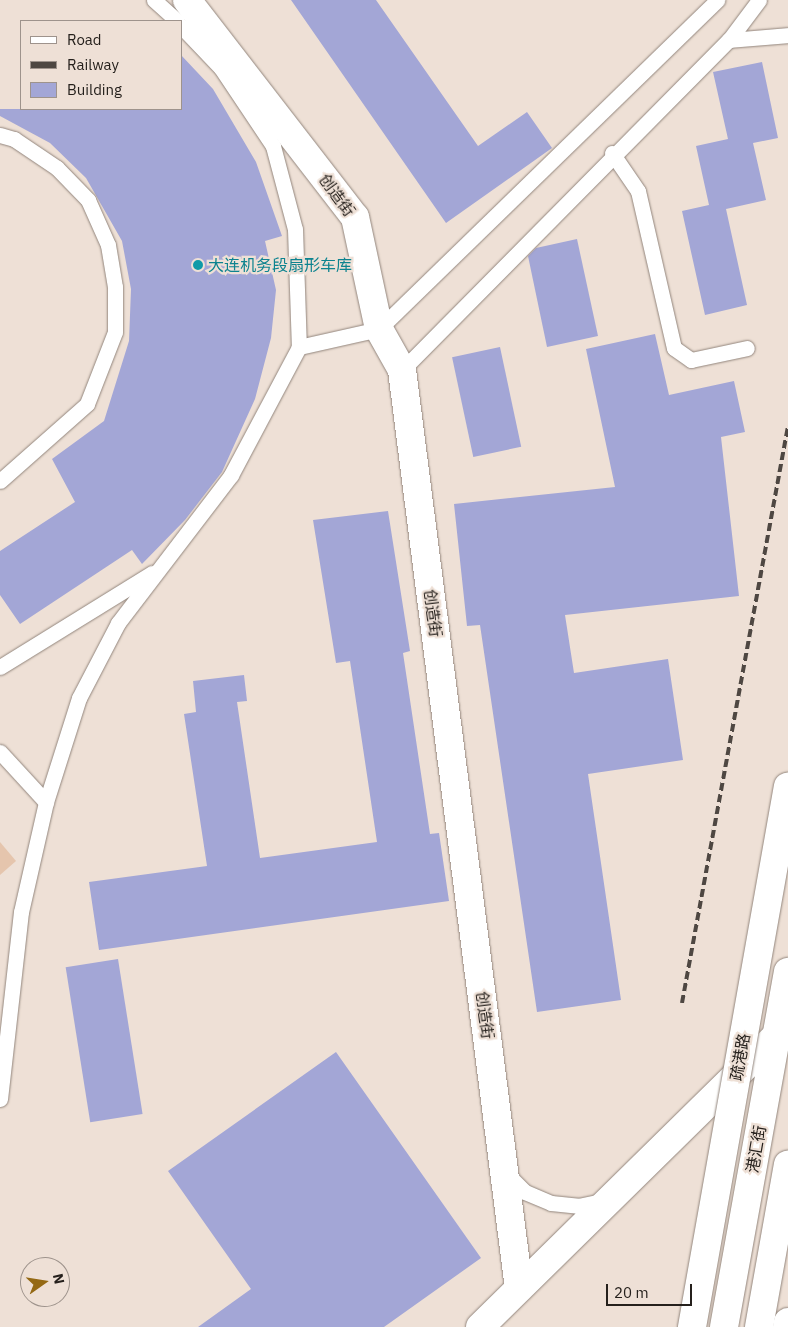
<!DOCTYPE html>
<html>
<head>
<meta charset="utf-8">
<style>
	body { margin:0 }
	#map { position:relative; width:788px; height:1327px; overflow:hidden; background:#eee0d6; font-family:"IBM Plex Sans","Noto Sans SC",sans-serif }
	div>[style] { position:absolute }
	.green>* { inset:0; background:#e5c5ad }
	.building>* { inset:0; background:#a3a6d6; transform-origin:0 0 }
	.roads { filter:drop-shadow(0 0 1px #92857c) drop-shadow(0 0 1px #92857c) }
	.lane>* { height:15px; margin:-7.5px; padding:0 7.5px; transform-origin:7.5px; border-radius:7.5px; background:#fff }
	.street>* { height:28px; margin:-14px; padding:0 14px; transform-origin:14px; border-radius:14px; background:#fff }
	.secondary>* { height:28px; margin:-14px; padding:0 14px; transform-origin:14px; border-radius:14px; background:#fff }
	.highway>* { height:28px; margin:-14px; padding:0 14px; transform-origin:14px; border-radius:14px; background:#fff }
	.rail>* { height:4px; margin-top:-2px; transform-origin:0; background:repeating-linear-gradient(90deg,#4e4742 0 8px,transparent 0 12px) }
	.bridges { filter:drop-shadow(0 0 1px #92857c) drop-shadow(0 0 1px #92857c) }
	.highway-bridge>* { height:28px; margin:-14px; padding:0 14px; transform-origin:14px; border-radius:14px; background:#fff }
	.dots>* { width:14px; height:14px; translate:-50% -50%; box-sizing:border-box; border:2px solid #eee0d6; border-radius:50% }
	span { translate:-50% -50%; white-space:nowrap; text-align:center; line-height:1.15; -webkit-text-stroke:4.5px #eee0d6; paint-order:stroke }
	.street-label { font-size:16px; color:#25201c }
	.culture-label { font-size:16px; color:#0d838f }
	.left { translate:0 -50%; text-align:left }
	.legend { position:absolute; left:20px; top:20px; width:162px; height:90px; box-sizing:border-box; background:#eee0d6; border:1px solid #9e938c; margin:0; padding:6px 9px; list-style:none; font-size:15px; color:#25201c }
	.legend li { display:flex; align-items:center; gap:10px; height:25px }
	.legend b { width:25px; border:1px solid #9e938c }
	.north { position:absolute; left:20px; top:1257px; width:50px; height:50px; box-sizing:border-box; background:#eee0d6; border:1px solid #9e938c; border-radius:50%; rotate:77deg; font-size:14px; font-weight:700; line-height:20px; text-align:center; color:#25201c }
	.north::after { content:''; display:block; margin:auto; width:18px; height:22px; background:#946914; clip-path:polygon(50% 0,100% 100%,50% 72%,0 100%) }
	.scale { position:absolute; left:606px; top:1284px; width:86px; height:22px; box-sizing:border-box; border:2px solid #25201c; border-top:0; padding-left:6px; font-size:15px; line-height:18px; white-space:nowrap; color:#25201c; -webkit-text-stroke:4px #eee0d6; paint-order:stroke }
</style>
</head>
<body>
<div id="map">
	<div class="green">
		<div style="clip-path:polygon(0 842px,16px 861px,0 875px)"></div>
	</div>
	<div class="building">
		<div style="clip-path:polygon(291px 0,376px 0,478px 146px,527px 112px,552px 148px,446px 223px)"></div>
		<div style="clip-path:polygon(181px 55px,213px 89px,256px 162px,282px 236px,265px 241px,276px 290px,271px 338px,255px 399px,222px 472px,185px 520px,142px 564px,132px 550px,20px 624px,0 595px,0 551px,75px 502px,52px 459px,104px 421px,129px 341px,131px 289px,122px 241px,86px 178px,50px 143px,0 116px,0 109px,181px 109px)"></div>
		<div style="clip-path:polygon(762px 62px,778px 138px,753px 143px,766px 200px,726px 209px,747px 305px,705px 315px,682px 211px,709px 205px,696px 146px,728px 139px,713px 72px)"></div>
		<div style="clip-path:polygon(577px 239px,598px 336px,547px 347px,528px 256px,536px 248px)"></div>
		<div style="clip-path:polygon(655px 334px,669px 395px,734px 381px,745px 432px,721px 437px,739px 596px,565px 615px,574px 673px,668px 659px,683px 760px,588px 774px,621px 1000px,537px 1012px,480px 625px,467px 626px,454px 504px,615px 487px,586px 349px)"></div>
		<div style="left:500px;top:347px;width:102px;height:49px;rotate:78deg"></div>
		<div style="clip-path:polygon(388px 511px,410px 651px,403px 653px,430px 834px,439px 833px,449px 901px,99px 950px,89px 882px,207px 866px,184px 714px,196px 712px,193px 681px,244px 675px,247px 701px,237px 702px,260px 858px,377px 842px,350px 661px,336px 663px,313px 520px)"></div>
		<div style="left:118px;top:959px;width:157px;height:53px;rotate:81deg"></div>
		<div style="clip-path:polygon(336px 1052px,481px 1258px,384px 1327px,198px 1327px,251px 1289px,168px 1171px)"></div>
	</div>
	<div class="roads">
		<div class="lane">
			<div style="left:154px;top:0;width:31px;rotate:42deg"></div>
			<div style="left:181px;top:26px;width:58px;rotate:46.4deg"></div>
			<div style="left:221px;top:68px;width:94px;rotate:56.3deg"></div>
			<div style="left:273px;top:146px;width:86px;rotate:75.2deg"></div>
			<div style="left:295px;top:229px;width:118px;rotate:88.1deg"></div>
			<div style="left:729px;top:40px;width:59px;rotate:-4.8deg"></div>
			<div style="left:0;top:135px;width:15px;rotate:16deg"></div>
			<div style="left:14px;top:139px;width:52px;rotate:34deg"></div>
			<div style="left:57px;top:168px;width:45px;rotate:45.9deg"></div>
			<div style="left:88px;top:200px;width:49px;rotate:66deg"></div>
			<div style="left:108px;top:245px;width:43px;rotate:80.5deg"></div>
			<div style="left:115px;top:287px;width:45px;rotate:90deg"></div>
			<div style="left:115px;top:332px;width:77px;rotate:111.3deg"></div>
			<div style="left:87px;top:404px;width:116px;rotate:138.5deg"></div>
			<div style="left:612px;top:153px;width:46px;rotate:55.6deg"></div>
			<div style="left:638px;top:191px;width:161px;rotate:77.1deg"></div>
			<div style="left:674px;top:348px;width:21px;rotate:35deg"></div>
			<div style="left:691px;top:360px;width:57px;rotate:-12.1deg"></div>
			<div style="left:402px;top:370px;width:465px;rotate:-45.3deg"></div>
			<div style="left:729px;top:40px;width:50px;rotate:-53.1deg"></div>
			<div style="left:0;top:667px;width:179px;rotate:-31.7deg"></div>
			<div style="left:0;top:752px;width:68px;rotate:47.4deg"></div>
			<div style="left:0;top:1099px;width:188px;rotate:-83.6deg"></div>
			<div style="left:21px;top:912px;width:113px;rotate:-77.2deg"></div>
			<div style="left:46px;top:802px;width:109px;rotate:-72.4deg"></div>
			<div style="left:79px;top:698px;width:85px;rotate:-62.5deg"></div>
			<div style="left:118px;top:623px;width:186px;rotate:-52.6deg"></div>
			<div style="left:231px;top:475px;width:145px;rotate:-62deg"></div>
			<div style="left:299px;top:347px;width:82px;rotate:-12.7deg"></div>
			<div style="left:379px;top:329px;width:472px;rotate:-44.2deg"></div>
			<div style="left:505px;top:1172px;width:28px;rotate:45deg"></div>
			<div style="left:525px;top:1192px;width:28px;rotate:23deg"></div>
			<div style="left:551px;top:1203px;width:27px;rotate:6deg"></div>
			<div style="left:578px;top:1206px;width:29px;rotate:-12deg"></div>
		</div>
		<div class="street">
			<div style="left:480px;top:1327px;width:429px;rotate:-44.5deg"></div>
		</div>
		<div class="secondary">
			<div style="left:187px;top:0;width:274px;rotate:52.3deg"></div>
			<div style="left:355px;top:217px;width:115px;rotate:77.9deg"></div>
			<div style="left:379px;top:329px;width:47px;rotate:60.7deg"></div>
			<div style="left:402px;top:370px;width:925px;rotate:82.74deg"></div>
			<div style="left:724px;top:1327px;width:361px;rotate:-79.8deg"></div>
			<div style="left:759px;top:1327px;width:165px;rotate:-79.9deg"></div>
		</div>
		<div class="highway">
			<div style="left:787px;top:1327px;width:5px;rotate:-79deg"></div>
		</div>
	</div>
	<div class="rail">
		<div style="left:682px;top:1003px;width:587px;rotate:-79.59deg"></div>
	</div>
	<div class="bridges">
		<div class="highway-bridge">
			<div style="left:692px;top:1327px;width:549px;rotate:-79.94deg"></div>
		</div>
	</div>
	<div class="dots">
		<div style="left:198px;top:265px;background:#0f9aa8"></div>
	</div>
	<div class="street-label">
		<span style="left:337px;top:195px;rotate:54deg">创造街</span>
		<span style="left:433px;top:613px;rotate:83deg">创造街</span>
		<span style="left:485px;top:1015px;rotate:83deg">创造街</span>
		<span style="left:740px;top:1057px;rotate:-80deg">疏港路</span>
		<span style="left:756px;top:1149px;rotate:-80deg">港汇街</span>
	</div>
	<div class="culture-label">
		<span class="left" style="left:208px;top:265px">大连机务段扇形车库</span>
	</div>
	<ul class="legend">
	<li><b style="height:6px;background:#fff"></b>Road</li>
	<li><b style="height:6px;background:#4e4742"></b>Railway</li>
	<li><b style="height:14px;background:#a3a6d6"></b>Building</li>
	</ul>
	<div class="north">N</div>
	<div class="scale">20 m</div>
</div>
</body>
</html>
